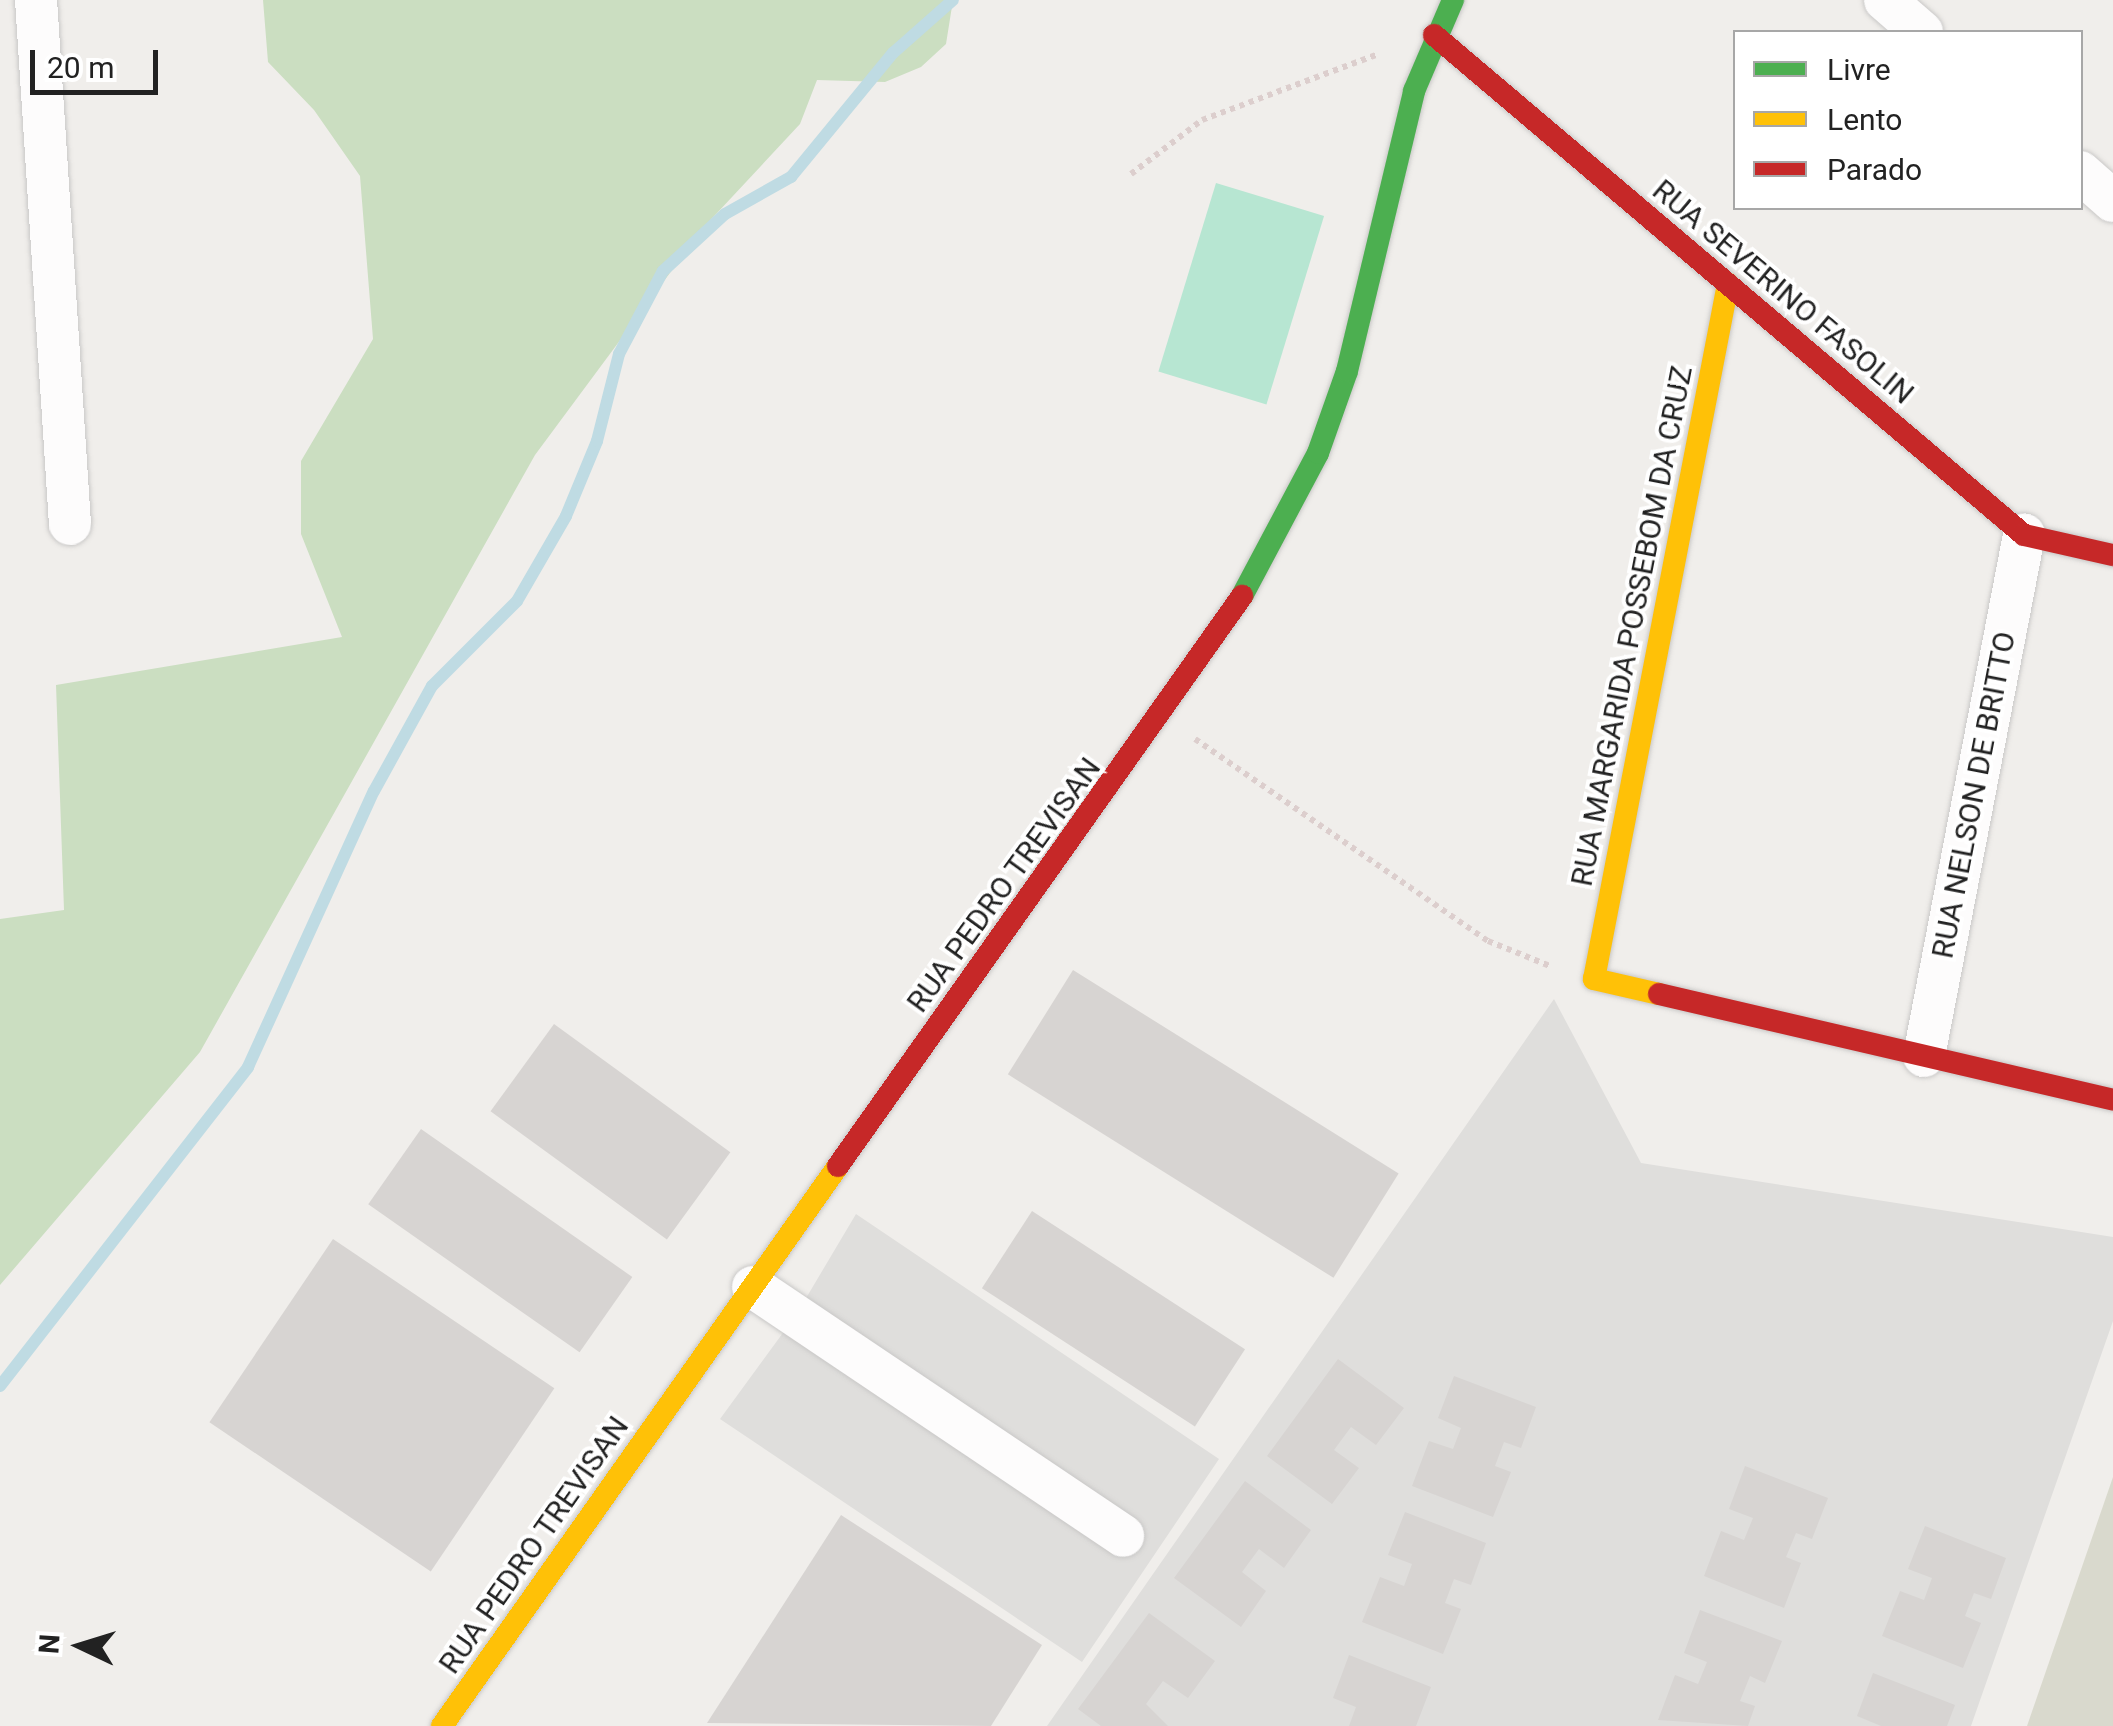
<!DOCTYPE html>
<html>
<head>
<meta charset="utf-8">
<style>
	body { margin:0 }
	#map { position:relative; width:2113px; height:1726px; overflow:hidden; background:#f0eeeb; font-family:Roboto,sans-serif }
	div>[style] { position:absolute }
	.residential>* { inset:0; background:#dfdedc }
	.construction>* { inset:0; background:#d9d9cd }
	.forest>* { inset:0; background:#cbdec1 }
	.pitch>* { inset:0; background:#b7e6d2; transform-origin:0 0 }
	.stream>* { height:12px; margin:-6px; padding:0 6px; transform-origin:6px; border-radius:6px; background:#bfdbe3 }
	.building>* { inset:0; background:#d7d4d2; transform-origin:0 0 }
	.path>* { height:6px; margin-top:-3px; transform-origin:0; background:repeating-linear-gradient(90deg,#dccecd 0 5px,transparent 0 10px) }
	.roads { filter:drop-shadow(0 0 2px #c9c8c7) drop-shadow(0 0 2px #c9c8c7) }
	.street>* { height:42px; margin:-21px; padding:0 21px; transform-origin:21px; border-radius:21px; background:#fdfcfc }
	.fast>* { height:22px; margin:-11px; padding:0 11px; transform-origin:11px; border-radius:11px; background:#4caf50 }
	.slow>* { height:22px; margin:-11px; padding:0 11px; transform-origin:11px; border-radius:11px; background:#ffc107 }
	.jam>* { height:22px; margin:-11px; padding:0 11px; transform-origin:11px; border-radius:11px; background:#c62828 }
	span { translate:-50% -50%; white-space:nowrap; text-align:center; line-height:1.15; -webkit-text-stroke:8px #fff; paint-order:stroke }
	.street-label { font-size:30px; color:#222 }
	.legend { position:absolute; left:1733px; top:30px; width:350px; height:180px; box-sizing:border-box; background:#fff; border:2px solid #a7a7a7; margin:0; padding:12px 18px; list-style:none; font-size:30px; color:#222 }
	.legend li { display:flex; align-items:center; gap:20px; height:50px }
	.legend b { width:50px; border:2px solid #a7a7a7 }
	.north { position:absolute; left:30px; top:1596px; width:100px; height:100px; -webkit-text-stroke:8px #fff; paint-order:stroke; rotate:274deg; font-size:28px; font-weight:700; line-height:40px; text-align:center; color:#222 }
	.north::after { content:''; display:block; margin:auto; width:35px; height:45px; background:#222; clip-path:polygon(50% 0,100% 100%,50% 72%,0 100%) }
	.scale { position:absolute; left:30px; top:50px; width:128px; height:45px; box-sizing:border-box; border:5px solid #222; border-top:0; padding-left:12px; font-size:30px; line-height:35px; white-space:nowrap; color:#222; -webkit-text-stroke:8px #fff; paint-order:stroke }
</style>
</head>
<body>
<div id="map">
	<div class="residential">
		<div style="clip-path:polygon(1554px 999px,1641px 1163px,2113px 1237px,2113px 1321px,1971px 1726px,1047px 1726px)"></div>
		<div style="clip-path:polygon(856px 1214px,1219px 1459px,1082px 1662px,720px 1419px,796px 1315px)"></div>
	</div>
	<div class="construction">
		<div style="clip-path:polygon(2113px 1477px,2113px 1726px,2027px 1726px)"></div>
	</div>
	<div class="forest">
		<div style="clip-path:polygon(263px 0,953px 0,946px 44px,921px 67px,885px 82px,817px 80px,800px 124px,704px 227px,535px 455px,200px 1052px,0 1285px,0 919px,64px 910px,56px 685px,342px 637px,301px 534px,301px 461px,373px 339px,360px 176px,314px 110px,268px 62px)"></div>
	</div>
	<div class="pitch">
		<div style="left:1216px;top:183px;width:113px;height:197px;rotate:17deg"></div>
	</div>
	<div class="stream">
		<div style="left:0;top:1386px;width:404px;rotate:-52.1deg"></div>
		<div style="left:248px;top:1067px;width:303px;rotate:-65.5deg"></div>
		<div style="left:374px;top:791px;width:120px;rotate:-61.1deg"></div>
		<div style="left:432px;top:686px;width:120px;rotate:-45deg"></div>
		<div style="left:517px;top:601px;width:98px;rotate:-60deg"></div>
		<div style="left:566px;top:516px;width:81px;rotate:-67.5deg"></div>
		<div style="left:597px;top:441px;width:90px;rotate:-75.8deg"></div>
		<div style="left:619px;top:354px;width:94px;rotate:-62.1deg"></div>
		<div style="left:663px;top:271px;width:84px;rotate:-42.6deg"></div>
		<div style="left:725px;top:214px;width:76px;rotate:-29.3deg"></div>
		<div style="left:791px;top:177px;width:161px;rotate:-50.6deg"></div>
		<div style="left:893px;top:53px;width:80px;rotate:-41.5deg"></div>
	</div>
	<div class="building">
		<div style="left:1073px;top:970px;width:384px;height:123px;rotate:32deg"></div>
		<div style="left:554px;top:1024px;width:218px;height:108px;rotate:36deg"></div>
		<div style="left:421px;top:1129px;width:258px;height:92px;rotate:35deg"></div>
		<div style="left:1032px;top:1211px;width:254px;height:92px;rotate:33deg"></div>
		<div style="left:333px;top:1239px;width:267px;height:221px;rotate:34deg"></div>
		<div style="clip-path:polygon(1338px 1359px,1404px 1408px,1376px 1445px,1351px 1427px,1334px 1450px,1359px 1468px,1332px 1504px,1267px 1456px)"></div>
		<div style="clip-path:polygon(1454px 1376px,1536px 1407px,1521px 1448px,1504px 1442px,1495px 1466px,1511px 1472px,1493px 1517px,1412px 1486px,1429px 1441px,1453px 1449px,1461px 1428px,1438px 1418px)"></div>
		<div style="clip-path:polygon(1745px 1466px,1828px 1498px,1812px 1539px,1796px 1533px,1786px 1557px,1801px 1563px,1784px 1608px,1704px 1576px,1721px 1531px,1744px 1540px,1753px 1518px,1729px 1509px)"></div>
		<div style="clip-path:polygon(1245px 1481px,1311px 1530px,1284px 1568px,1259px 1549px,1242px 1572px,1266px 1591px,1241px 1627px,1174px 1578px)"></div>
		<div style="clip-path:polygon(1405px 1512px,1486px 1543px,1471px 1585px,1454px 1579px,1445px 1603px,1461px 1609px,1443px 1654px,1362px 1622px,1380px 1577px,1404px 1586px,1412px 1564px,1388px 1555px)"></div>
		<div style="clip-path:polygon(841px 1515px,1042px 1645px,991px 1726px,707px 1723px)"></div>
		<div style="clip-path:polygon(1925px 1526px,2006px 1558px,1991px 1599px,1974px 1593px,1965px 1616px,1981px 1623px,1963px 1668px,1882px 1636px,1900px 1591px,1924px 1600px,1932px 1578px,1908px 1569px)"></div>
		<div style="clip-path:polygon(1700px 1610px,1782px 1641px,1765px 1683px,1750px 1676px,1740px 1701px,1755px 1706px,1748px 1726px,1658px 1720px,1675px 1675px,1698px 1684px,1707px 1662px,1684px 1653px)"></div>
		<div style="clip-path:polygon(1149px 1613px,1215px 1661px,1188px 1698px,1163px 1681px,1146px 1704px,1168px 1726px,1101px 1726px,1078px 1709px)"></div>
		<div style="clip-path:polygon(1349px 1655px,1431px 1687px,1416px 1726px,1349px 1726px,1356px 1707px,1333px 1698px)"></div>
		<div style="clip-path:polygon(1873px 1673px,1955px 1705px,1947px 1726px,1881px 1726px,1857px 1716px)"></div>
	</div>
	<div class="path">
		<div style="left:1131px;top:174px;width:89px;rotate:-37.3deg"></div>
		<div style="left:1202px;top:120px;width:186px;rotate:-20.5deg"></div>
		<div style="left:1195px;top:739px;width:356px;rotate:34.6deg"></div>
		<div style="left:1488px;top:941px;width:67px;rotate:22deg"></div>
	</div>
	<div class="roads">
		<div class="street">
			<div style="left:36px;top:0;width:525px;rotate:86.29deg"></div>
			<div style="left:1885px;top:0;width:49px;rotate:40.9deg"></div>
			<div style="left:2080px;top:172px;width:44px;rotate:41.3deg"></div>
			<div style="left:1924px;top:1056px;width:531px;rotate:-79.13deg"></div>
			<div style="left:753px;top:1287px;width:446px;rotate:33.9deg"></div>
		</div>
		<div class="fast">
			<div style="left:1242px;top:596px;width:162px;rotate:-62deg"></div>
			<div style="left:1318px;top:453px;width:87px;rotate:-70.5deg"></div>
			<div style="left:1347px;top:371px;width:288px;rotate:-76.5deg"></div>
			<div style="left:1414px;top:91px;width:99px;rotate:-66.8deg"></div>
		</div>
		<div class="slow">
			<div style="left:1659px;top:994px;width:67px;rotate:-167deg"></div>
			<div style="left:1594px;top:979px;width:708px;rotate:-79.09deg"></div>
			<div style="left:442px;top:1726px;width:686px;rotate:-54.73deg"></div>
		</div>
		<div class="jam">
			<div style="left:1434px;top:35px;width:773px;rotate:40.28deg"></div>
			<div style="left:2024px;top:535px;width:91px;rotate:12.7deg"></div>
			<div style="left:1659px;top:994px;width:466px;rotate:13.1deg"></div>
			<div style="left:838px;top:1166px;width:699px;rotate:-54.67deg"></div>
		</div>
	</div>
	<div class="street-label">
		<span style="left:1783px;top:292px;rotate:40deg">RUA SEVERINO FASOLIN</span>
		<span style="left:1632px;top:626px;rotate:-79deg">RUA MARGARIDA POSSEBOM DA CRUZ</span>
		<span style="left:1974px;top:795px;rotate:-79deg">RUA NELSON DE BRITTO</span>
		<span style="left:1004px;top:885px;rotate:-54deg">RUA PEDRO TREVISAN</span>
		<span style="left:534px;top:1545px;rotate:-55deg">RUA PEDRO TREVISAN</span>
	</div>
	<ul class="legend">
	<li><b style="height:12px;background:#4caf50"></b>Livre</li>
	<li><b style="height:12px;background:#ffc107"></b>Lento</li>
	<li><b style="height:12px;background:#c62828"></b>Parado</li>
	</ul>
	<div class="north">N</div>
	<div class="scale">20 m</div>
</div>
</body>
</html>
